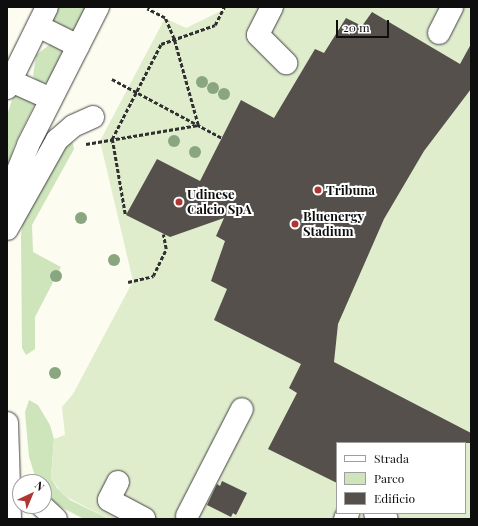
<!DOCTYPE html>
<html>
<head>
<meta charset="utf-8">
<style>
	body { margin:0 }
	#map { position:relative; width:478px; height:526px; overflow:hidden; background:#fdfcf0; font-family:"Playfair Display",serif }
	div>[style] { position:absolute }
	.green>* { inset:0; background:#cee5bc }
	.pitch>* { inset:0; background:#e0edcd }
	.building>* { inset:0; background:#55504b }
	.path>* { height:2.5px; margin-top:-1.25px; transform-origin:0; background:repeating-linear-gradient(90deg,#303030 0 4px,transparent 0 6px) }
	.roads { filter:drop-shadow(0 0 1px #414141) drop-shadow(0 0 1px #414141) }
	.minor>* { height:22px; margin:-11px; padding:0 11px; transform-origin:11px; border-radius:11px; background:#fff }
	.trees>* { width:12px; height:12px; margin:-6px; border-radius:50%; background:#8aa680 }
	.dots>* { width:11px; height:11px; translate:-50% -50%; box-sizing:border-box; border:2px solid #fff; border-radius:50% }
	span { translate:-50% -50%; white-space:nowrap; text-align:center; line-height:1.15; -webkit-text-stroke:4px #fff; paint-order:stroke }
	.poi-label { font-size:13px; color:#0e0e0e; font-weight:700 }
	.left { translate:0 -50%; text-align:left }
	.frame { position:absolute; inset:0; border:8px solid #0e0e0e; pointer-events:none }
	.legend { position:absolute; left:336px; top:442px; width:130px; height:72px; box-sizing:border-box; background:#fff; border:1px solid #9f9f9f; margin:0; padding:5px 7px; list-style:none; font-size:12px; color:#0e0e0e }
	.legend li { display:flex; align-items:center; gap:8px; height:20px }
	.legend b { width:20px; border:1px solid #9f9f9f }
	.north { position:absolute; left:12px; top:474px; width:40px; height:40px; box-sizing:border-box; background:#fff; border:1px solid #9f9f9f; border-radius:50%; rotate:44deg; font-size:11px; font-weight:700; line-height:16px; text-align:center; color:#0e0e0e }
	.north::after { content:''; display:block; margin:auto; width:14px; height:18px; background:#b03633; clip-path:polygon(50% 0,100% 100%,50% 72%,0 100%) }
	.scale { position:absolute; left:336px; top:20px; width:53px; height:18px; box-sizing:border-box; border:2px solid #0e0e0e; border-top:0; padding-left:5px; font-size:12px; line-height:14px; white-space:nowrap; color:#0e0e0e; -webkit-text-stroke:3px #fff; paint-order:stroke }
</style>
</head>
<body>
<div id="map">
	<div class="green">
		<div style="clip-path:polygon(58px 7px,86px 7px,74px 31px,51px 21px)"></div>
		<div style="clip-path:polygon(53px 42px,62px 48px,62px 52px,51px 76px,48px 81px,40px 84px,33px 76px,36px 55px)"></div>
		<div style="clip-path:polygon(15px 91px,36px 101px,14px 146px,7px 169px,7px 115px)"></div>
		<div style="clip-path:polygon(70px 131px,74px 149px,32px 225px,33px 252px,61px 267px,35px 317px,35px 349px,26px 355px,22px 348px,21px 236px,23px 219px)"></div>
		<div style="clip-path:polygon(29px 400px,38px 405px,50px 425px,54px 439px,51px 478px,57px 488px,70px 500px,109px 519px,84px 519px,55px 504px,44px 494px,44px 482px,37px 482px,29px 457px,25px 412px)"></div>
	</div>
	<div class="pitch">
		<div style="clip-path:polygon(evenodd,229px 7px,471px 7px,471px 519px,109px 519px,63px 495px,51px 478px,54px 439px,65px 435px,62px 407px,73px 394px,133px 281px,100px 141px,165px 18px,186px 28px,229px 7px,337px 443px,465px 443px,465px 513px,337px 513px,337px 443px)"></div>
	</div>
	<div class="building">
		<div style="clip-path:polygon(372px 12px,460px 64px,471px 44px,471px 89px,424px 151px,384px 219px,338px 324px,334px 362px,471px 433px,471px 443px,337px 443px,337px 483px,268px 449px,297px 393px,289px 388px,301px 364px,214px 320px,227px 289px,211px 281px,225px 241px,216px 236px,224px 218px,170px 237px,126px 215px,157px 159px,200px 181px,241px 100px,274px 118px,315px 49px,324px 53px,346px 18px,362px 26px)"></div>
		<div style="clip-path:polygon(222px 481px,247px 493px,236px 515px,233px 513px,231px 517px,207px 505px,217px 484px,220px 486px)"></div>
	</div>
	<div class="path">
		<div style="left:112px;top:79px;width:125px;rotate:28.2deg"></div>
		<div style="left:86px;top:144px;width:114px;rotate:-9.6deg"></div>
		<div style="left:198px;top:125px;width:89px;rotate:-105.6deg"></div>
		<div style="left:174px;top:39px;width:23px;rotate:-113deg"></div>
		<div style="left:165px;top:18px;width:20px;rotate:-153deg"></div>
		<div style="left:125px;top:214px;width:76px;rotate:-99.8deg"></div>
		<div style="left:112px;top:139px;width:107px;rotate:-62.7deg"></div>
		<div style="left:161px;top:44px;width:57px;rotate:-19.4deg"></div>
		<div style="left:215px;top:25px;width:20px;rotate:-63deg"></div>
		<div style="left:128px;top:282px;width:26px;rotate:-13deg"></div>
		<div style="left:153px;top:276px;width:30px;rotate:-64deg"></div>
		<div style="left:166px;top:249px;width:15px;rotate:-101deg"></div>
	</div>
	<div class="roads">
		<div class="minor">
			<div style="left:272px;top:7px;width:31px;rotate:117deg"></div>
			<div style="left:258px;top:35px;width:40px;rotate:45deg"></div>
			<div style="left:38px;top:26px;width:45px;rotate:26.6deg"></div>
			<div style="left:439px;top:33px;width:29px;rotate:-63deg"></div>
			<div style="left:11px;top:81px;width:44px;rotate:24.2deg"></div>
			<div style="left:7px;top:88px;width:90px;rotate:-63.7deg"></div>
			<div style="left:7px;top:213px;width:34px;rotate:-78deg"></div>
			<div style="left:14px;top:180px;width:38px;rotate:-68deg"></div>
			<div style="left:28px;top:145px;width:155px;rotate:-63.1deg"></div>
			<div style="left:7px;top:229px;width:102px;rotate:-60.7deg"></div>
			<div style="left:57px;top:140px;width:21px;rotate:-41deg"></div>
			<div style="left:73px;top:126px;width:22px;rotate:-24deg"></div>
			<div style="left:7px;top:423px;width:96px;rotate:88.2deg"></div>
			<div style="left:118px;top:482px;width:20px;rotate:117deg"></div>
			<div style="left:109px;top:500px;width:40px;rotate:28deg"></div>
			<div style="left:42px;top:506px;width:19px;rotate:43deg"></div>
			<div style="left:375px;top:513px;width:13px;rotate:27deg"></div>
			<div style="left:187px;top:516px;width:120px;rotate:-62.8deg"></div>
			<div style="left:345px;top:519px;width:7px;rotate:-63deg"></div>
		</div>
	</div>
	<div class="trees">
		<div style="left:202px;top:82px"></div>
		<div style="left:213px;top:88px"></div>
		<div style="left:224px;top:94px"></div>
		<div style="left:174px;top:141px"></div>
		<div style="left:195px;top:152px"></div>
		<div style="left:81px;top:218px"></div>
		<div style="left:114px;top:260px"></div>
		<div style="left:56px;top:276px"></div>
		<div style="left:55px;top:373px"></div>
	</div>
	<div class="dots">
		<div style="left:318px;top:190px;background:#b03633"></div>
		<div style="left:179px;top:202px;background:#b03633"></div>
		<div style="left:295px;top:224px;background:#b03633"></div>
	</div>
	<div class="poi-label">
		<span class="left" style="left:326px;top:190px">Tribuna</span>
		<span class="left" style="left:187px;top:202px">Udinese<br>Calcio SpA</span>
		<span class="left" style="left:303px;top:224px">Bluenergy<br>Stadium</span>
	</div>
	<div class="frame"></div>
	<ul class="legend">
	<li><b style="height:5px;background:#fff"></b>Strada</li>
	<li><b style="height:11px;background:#cee5bc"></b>Parco</li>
	<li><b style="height:11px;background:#55504b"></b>Edificio</li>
	</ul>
	<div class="north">N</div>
	<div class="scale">20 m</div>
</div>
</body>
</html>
